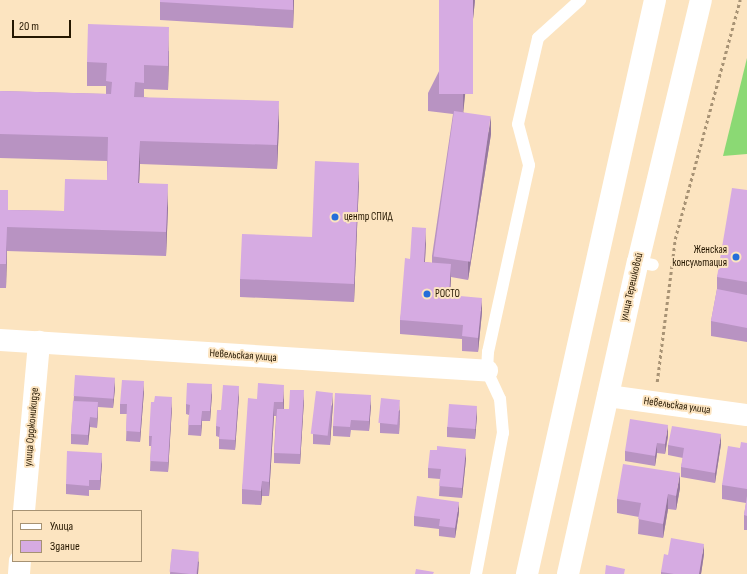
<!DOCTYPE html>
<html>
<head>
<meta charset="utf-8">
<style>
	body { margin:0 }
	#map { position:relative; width:747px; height:574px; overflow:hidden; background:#fce4c0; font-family:"Sofia Sans Condensed",sans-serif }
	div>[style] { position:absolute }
	.green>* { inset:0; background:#8bd974 }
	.path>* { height:2.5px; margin-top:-1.25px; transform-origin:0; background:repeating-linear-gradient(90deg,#a89375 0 3px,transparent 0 6px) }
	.service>* { height:12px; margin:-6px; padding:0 6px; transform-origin:6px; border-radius:6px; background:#fff }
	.minor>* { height:22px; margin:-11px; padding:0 11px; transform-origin:11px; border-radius:11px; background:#fff }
	.primary>* { height:22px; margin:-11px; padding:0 11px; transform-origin:11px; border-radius:11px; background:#fff }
	.wall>* { inset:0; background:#b893c2 }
	.shaded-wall>* { inset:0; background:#96789e }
	.building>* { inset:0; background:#d6abe2; transform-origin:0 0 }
	.dots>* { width:11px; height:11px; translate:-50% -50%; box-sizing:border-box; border:2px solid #fce4c0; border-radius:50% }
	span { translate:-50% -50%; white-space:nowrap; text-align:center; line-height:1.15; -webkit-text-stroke:4px #fce4c0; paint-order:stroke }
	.poi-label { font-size:11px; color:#251700 }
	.left { translate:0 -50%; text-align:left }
	.right { translate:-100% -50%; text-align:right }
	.street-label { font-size:11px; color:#251700 }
	.legend { position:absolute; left:12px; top:510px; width:130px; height:52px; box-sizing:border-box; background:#fce4c0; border:1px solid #a69273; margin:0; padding:5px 7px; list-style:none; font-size:12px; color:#251700 }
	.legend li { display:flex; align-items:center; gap:8px; height:20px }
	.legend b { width:20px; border:1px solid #a69273 }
	.scale { position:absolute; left:12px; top:20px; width:59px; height:18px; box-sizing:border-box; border:2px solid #251700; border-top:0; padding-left:5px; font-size:12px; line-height:14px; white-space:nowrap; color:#251700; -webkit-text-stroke:3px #fce4c0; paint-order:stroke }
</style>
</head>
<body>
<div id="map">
	<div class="green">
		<div style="clip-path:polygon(747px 58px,747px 154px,723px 156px)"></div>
	</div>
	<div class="path">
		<div style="left:657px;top:382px;width:144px;rotate:-82.8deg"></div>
		<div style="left:675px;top:239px;width:248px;rotate:-74.8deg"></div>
	</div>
	<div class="service">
		<div style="left:638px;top:262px;width:15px;rotate:11deg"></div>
		<div style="left:476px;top:574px;width:144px;rotate:-79.2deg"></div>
		<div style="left:503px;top:433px;width:34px;rotate:-95deg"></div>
		<div style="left:500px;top:399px;width:31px;rotate:-115deg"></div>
		<div style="left:487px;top:371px;width:19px;rotate:-87deg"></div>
		<div style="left:488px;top:352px;width:191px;rotate:-77.6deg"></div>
		<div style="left:529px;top:165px;width:42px;rotate:-105deg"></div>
		<div style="left:518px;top:124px;width:88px;rotate:-76.9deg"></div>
		<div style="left:538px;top:38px;width:57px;rotate:-42.1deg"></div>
	</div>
	<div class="minor">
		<div style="left:0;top:340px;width:488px;rotate:3.6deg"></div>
		<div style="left:608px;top:396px;width:140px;rotate:7.8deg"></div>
		<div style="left:24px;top:511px;width:170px;rotate:-84.9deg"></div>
		<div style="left:19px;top:574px;width:13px;rotate:-86deg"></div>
	</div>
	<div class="primary">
		<div style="left:527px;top:574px;width:588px;rotate:-77.43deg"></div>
		<div style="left:568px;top:574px;width:320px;rotate:-77.4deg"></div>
		<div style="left:638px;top:262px;width:269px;rotate:-76.5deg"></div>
	</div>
	<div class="wall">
		<div style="clip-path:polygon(160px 0,294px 0,293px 28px,160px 20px)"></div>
		<div style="clip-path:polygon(475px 0,463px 112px,491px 134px,468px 280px,451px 277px,450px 295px,482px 312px,478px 352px,462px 351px,462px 339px,400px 334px,400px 320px,410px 259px,426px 242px,425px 262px,432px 263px,432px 256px,453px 114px,428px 111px,428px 93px)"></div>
		<div style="clip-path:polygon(169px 51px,168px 90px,144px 89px,144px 97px,279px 125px,277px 169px,140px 164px,139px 183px,168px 208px,166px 256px,7px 251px,6px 288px,0 288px,0 190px,8px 210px,64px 211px,107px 180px,107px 161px,0 158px,0 91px,106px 94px,106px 86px,87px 86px,87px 62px)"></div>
		<div style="clip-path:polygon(359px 181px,354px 302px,240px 297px,240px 279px,312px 237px)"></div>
		<div style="clip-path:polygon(747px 190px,747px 342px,711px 336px,711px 321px,717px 289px,717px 277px)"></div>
		<div style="clip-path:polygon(115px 388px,113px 408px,98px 407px,97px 428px,90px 427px,88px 445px,71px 444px,71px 434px,74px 396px)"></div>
		<div style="clip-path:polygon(144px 391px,140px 442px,126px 441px,127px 414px,120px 414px,120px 404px)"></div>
		<div style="clip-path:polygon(212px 394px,210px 421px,202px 421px,201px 436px,188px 435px,189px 415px,186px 414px,186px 404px)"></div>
		<div style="clip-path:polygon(239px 396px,235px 450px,219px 449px,219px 437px,216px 436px,216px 426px,221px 410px)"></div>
		<div style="clip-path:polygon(257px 399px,284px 399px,284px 409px,289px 409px,304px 400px,300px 464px,274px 463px,274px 453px,276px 416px,274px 416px,269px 496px,262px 496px,261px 505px,242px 504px,242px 489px)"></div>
		<div style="clip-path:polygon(333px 403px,330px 445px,313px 444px,313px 434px)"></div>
		<div style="clip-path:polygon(371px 405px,369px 431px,351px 430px,350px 437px,333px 436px,333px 426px)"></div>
		<div style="clip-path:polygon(172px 407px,168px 472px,150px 471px,151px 446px,149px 446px,149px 436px)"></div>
		<div style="clip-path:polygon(400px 410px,399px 434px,380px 433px,380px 423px)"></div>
		<div style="clip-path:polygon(477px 416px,475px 439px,447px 437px,447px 427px)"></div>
		<div style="clip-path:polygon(668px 436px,665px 454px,657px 453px,655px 466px,625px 461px,625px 451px)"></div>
		<div style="clip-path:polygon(747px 443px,747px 530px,744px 530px,744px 515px,746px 503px,722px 499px,722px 485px,740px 448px)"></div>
		<div style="clip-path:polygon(721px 444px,715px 483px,681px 477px,681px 467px,683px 458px,668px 455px,668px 445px)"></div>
		<div style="clip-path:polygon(466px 459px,462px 498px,439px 496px,440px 479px,428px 478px,428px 468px)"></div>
		<div style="clip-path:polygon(102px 463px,100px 490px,89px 490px,89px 496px,66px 494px,66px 484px)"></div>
		<div style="clip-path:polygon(680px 488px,676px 510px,668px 509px,663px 538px,638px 534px,639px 517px,617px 513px,617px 499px)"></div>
		<div style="clip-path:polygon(459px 512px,455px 538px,439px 536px,439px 529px,414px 526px,414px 516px)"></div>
		<div style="clip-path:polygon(172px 549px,199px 562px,198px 574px,170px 574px)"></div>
		<div style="clip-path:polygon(704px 554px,701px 574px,661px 574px,661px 572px,668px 555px)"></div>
	</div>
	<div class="shaded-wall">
		<div style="clip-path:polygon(293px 0,294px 0,293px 28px)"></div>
		<div style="clip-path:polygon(473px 0,475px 0,463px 115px,463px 96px)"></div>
		<div style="clip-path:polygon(169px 27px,169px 51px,168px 90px,168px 66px)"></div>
		<div style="clip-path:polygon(279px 101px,279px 125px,277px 169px,277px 145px)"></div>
		<div style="clip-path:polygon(491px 116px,491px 134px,468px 280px,468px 261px)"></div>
		<div style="clip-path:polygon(140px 141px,140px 164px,138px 207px,138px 183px)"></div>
		<div style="clip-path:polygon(359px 163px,359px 181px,354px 302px,354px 284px)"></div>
		<div style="clip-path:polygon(168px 184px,168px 208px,166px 256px,166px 232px)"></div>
		<div style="clip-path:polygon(7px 227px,7px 251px,6px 288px,6px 264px)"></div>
		<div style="clip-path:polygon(426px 228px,426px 242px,424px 276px,424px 262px)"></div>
		<div style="clip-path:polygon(451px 264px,451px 279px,449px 309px,449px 295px)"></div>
		<div style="clip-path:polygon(482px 298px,482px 312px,478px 352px,478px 338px)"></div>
		<div style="clip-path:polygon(115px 378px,115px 388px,113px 408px,113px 398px)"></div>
		<div style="clip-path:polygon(144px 381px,144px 391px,140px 442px,140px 432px)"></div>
		<div style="clip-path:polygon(212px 384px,212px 394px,210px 421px,210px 411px)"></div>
		<div style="clip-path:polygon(284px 385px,284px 399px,283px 416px,283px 402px)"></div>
		<div style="clip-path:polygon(239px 386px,239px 396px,235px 450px,235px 440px)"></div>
		<div style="clip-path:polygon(304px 390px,304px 400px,300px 464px,300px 454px)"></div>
		<div style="clip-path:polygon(333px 393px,333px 403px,330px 445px,330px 435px)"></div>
		<div style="clip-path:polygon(371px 395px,371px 405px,369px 431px,369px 421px)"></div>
		<div style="clip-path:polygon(172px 397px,172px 407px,168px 472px,168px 462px)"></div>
		<div style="clip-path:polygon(400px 400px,400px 410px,399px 434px,399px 424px)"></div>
		<div style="clip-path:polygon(98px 402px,98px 412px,97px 428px,97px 418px)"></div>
		<div style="clip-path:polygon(274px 402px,274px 416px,269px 496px,269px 482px)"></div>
		<div style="clip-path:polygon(477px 406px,477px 416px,475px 439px,475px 429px)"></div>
		<div style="clip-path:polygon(202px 411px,202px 421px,201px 436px,201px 425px)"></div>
		<div style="clip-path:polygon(90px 417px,90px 427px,88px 445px,88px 435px)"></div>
		<div style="clip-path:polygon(668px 425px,668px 436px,665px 454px,665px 444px)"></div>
		<div style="clip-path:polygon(721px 434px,721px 444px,715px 483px,715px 473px)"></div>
		<div style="clip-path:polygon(657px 443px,657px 453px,655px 466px,655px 456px)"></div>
		<div style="clip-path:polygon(466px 449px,466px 459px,462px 498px,462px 488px)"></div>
		<div style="clip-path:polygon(102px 453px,102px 463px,100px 490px,100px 480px)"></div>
		<div style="clip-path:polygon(680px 473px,680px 488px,676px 510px,676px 496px)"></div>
		<div style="clip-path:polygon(262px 481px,262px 496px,261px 505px,261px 491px)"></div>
		<div style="clip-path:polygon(668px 494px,668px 509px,663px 538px,663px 524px)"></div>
		<div style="clip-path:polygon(459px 502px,459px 512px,455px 538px,455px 528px)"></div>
		<div style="clip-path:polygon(704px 544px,704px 554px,701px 574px,699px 574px)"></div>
		<div style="clip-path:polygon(199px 552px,198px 574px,197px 574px)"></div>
	</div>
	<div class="building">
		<div style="clip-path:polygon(160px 0,293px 0,293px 10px,160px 2px)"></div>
		<div style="left:439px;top:0;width:34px;height:94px"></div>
		<div style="clip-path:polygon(88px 24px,169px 27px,168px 66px,144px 65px,144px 83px,135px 82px,134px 97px,279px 101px,277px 145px,140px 141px,138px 183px,168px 184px,166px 232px,7px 227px,6px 264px,0 264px,0 190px,8px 190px,8px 210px,64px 211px,65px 179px,107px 180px,108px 137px,0 134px,0 91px,111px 94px,112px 82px,106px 81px,107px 63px,87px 62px)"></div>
		<div style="left:454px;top:111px;width:37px;height:147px;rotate:8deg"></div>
		<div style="clip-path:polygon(315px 161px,359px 163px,354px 284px,240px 279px,242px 234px,312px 237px)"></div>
		<div style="clip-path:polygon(732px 188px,747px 190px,747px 282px,717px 277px)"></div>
		<div style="clip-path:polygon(412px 227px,426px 228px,424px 262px,451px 264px,449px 295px,482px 298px,478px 338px,462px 336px,463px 325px,400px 320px,405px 258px,410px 259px)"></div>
		<div style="clip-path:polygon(717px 289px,747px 295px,747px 328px,711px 321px)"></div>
		<div style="left:75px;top:375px;width:40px;height:21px;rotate:4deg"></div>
		<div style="clip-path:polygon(122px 380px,144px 381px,140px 432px,126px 431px,127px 404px,120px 404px)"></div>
		<div style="clip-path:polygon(187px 383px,212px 384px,210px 411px,202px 411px,201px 425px,188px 425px,190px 405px,186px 404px)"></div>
		<div style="clip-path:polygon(258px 383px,284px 385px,283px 402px,274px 402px,269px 482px,262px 481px,261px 491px,242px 489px,248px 398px,257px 399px)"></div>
		<div style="clip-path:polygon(223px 385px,239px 386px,235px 440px,219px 439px,220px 427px,216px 426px,217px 410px,221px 410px)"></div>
		<div style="clip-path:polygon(290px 390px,304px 390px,300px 454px,274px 453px,277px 409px,289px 409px)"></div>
		<div style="left:316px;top:391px;width:17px;height:43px;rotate:7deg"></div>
		<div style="clip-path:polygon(335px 393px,371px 395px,369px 421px,351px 420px,350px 427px,333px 426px)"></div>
		<div style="clip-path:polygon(155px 396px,172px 397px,168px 462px,150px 461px,152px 436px,149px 436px,151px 402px,154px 402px)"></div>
		<div style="left:381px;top:398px;width:19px;height:25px;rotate:6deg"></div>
		<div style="clip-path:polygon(73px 401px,98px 402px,97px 418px,90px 417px,88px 435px,71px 434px)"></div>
		<div style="left:449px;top:404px;width:28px;height:23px;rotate:4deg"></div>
		<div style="clip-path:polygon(630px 419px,668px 425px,665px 444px,657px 443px,655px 456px,625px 451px)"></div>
		<div style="clip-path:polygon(672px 426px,721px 434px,715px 473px,681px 467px,684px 448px,668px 445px)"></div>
		<div style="clip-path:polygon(741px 442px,747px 443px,747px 489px,722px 485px,728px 446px,740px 448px)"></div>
		<div style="clip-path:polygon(437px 446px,466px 449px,462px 488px,439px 486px,441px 469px,428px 468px,430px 450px,437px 450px)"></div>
		<div style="clip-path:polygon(67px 451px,102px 453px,100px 480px,89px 480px,89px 486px,66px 484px)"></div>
		<div style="clip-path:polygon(623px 464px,680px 473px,676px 496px,668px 494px,663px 524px,638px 519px,641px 503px,617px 499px)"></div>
		<div style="clip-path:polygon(417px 496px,459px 502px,455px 528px,439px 526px,440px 519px,414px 516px)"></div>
		<div style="clip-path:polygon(747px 496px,747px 516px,744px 515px)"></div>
		<div style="clip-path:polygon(671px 538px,704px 544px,699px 574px,674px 574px,661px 572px,664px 554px,668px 555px)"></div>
		<div style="left:172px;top:549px;width:27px;height:23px;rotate:6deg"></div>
		<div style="clip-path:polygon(606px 565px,625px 569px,624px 574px,605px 574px)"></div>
		<div style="clip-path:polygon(416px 569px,434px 572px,433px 574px,415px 574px)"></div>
	</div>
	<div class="dots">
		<div style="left:335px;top:217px;background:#256ed9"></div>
		<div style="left:736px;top:257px;background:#256ed9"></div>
		<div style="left:427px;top:294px;background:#256ed9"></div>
	</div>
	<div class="poi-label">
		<span class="left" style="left:344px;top:217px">центр СПИД</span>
		<span class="right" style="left:727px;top:257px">Женская<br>консультация</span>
		<span class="left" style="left:435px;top:294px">РОСТО</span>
	</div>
	<div class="street-label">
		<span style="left:632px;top:287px;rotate:-77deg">улица Терешковой</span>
		<span style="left:243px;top:356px;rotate:4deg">Невельская улица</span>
		<span style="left:677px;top:406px;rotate:8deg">Невельская улица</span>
		<span style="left:32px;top:427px;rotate:-85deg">улица Орджоникидзе</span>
	</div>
	<ul class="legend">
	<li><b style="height:5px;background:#fff"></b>Улица</li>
	<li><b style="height:11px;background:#d6abe2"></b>Здание</li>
	</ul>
	<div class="scale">20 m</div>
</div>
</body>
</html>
